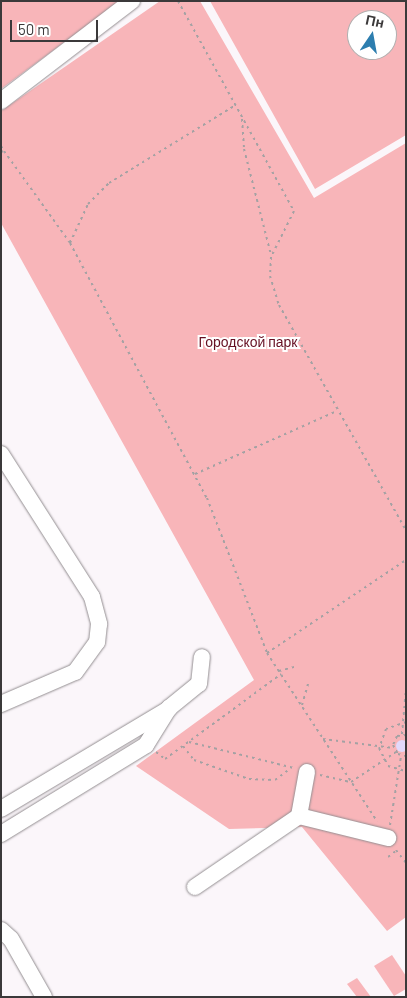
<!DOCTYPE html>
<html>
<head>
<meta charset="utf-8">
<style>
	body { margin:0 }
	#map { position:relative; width:407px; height:998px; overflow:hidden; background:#fbf6fa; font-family:Barlow,sans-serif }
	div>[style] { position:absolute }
	.green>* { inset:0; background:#f8b5b9 }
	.water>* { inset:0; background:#e2d9fb }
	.round { border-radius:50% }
	.path>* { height:2px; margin-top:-1px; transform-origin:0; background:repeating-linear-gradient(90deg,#a4a1a3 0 2.5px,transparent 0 6.5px) }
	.roads { filter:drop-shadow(0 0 1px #938e91) drop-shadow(0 0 1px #938e91) }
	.minor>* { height:16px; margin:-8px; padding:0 8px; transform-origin:8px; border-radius:8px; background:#fff }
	span { translate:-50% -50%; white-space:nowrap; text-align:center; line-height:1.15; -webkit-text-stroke:4px #fff; paint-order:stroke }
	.park-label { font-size:14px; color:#661023 }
	.frame { position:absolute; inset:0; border:2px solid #3b393a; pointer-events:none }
	.north { position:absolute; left:347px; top:10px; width:50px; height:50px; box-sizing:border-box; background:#fff; border:1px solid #b1b0b0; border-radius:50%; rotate:12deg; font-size:14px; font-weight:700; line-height:20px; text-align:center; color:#3b393a }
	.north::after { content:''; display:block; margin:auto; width:18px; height:22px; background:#2d7eaf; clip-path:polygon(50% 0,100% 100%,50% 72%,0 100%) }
	.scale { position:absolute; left:10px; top:20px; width:88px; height:22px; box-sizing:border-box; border:2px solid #3b393a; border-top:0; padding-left:6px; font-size:15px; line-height:18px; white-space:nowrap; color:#3b393a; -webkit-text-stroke:4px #fff; paint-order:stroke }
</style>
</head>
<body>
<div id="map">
	<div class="green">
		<div style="clip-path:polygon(1px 1px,120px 1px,1px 89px)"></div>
		<div style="clip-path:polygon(160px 1px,200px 1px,314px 198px,406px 143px,406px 917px,387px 931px,302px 827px,229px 829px,136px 766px,254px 680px,1px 223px,1px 111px)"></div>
		<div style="clip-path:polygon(evenodd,210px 1px,406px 1px,406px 135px,315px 189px,210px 1px,357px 20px,387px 20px,387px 50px,357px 50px,357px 20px)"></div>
		<div style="clip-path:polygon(392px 955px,406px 976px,406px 989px,394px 996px,374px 966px)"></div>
		<div style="clip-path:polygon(357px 978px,371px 997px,357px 997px,347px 984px)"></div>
	</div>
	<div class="water">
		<div class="round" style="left:396px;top:740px;width:12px;height:12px"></div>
	</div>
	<div class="path">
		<div style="left:178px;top:1px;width:240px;rotate:61.1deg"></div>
		<div style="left:294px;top:211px;width:51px;rotate:116.6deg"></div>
		<div style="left:271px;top:257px;width:19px;rotate:93deg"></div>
		<div style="left:270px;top:276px;width:30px;rotate:73deg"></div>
		<div style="left:279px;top:305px;width:258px;rotate:60.6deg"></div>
		<div style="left:242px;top:119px;width:30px;rotate:86deg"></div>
		<div style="left:244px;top:149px;width:109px;rotate:75.7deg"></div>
		<div style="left:1px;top:146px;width:6px;rotate:59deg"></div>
		<div style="left:1px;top:152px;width:3px;rotate:-18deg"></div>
		<div style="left:4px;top:151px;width:113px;rotate:54.3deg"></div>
		<div style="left:70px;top:243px;width:289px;rotate:61.8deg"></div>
		<div style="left:207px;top:498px;width:166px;rotate:68.8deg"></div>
		<div style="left:267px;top:653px;width:201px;rotate:56.8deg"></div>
		<div style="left:70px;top:243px;width:43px;rotate:-65.2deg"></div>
		<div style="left:88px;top:204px;width:30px;rotate:-45deg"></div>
		<div style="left:109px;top:183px;width:149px;rotate:-31.6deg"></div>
		<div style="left:195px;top:474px;width:155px;rotate:-23.9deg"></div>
		<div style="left:267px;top:653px;width:167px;rotate:-33.8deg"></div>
		<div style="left:279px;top:671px;width:16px;rotate:-15deg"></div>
		<div style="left:302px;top:705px;width:22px;rotate:-74deg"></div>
		<div style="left:406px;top:722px;width:21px;rotate:161deg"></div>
		<div style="left:386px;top:729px;width:20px;rotate:110deg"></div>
		<div style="left:379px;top:748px;width:20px;rotate:63deg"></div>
		<div style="left:388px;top:766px;width:19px;rotate:16deg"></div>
		<div style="left:402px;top:734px;width:46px;rotate:-85deg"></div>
		<div style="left:406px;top:735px;width:9px;rotate:174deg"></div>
		<div style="left:397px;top:736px;width:10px;rotate:114deg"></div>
		<div style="left:393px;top:745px;width:10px;rotate:61deg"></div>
		<div style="left:398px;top:754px;width:8px;rotate:14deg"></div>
		<div style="left:323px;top:739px;width:71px;rotate:7.3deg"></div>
		<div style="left:189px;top:742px;width:108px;rotate:13.9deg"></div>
		<div style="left:183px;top:746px;width:18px;rotate:52deg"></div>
		<div style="left:194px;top:760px;width:58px;rotate:19.1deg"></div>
		<div style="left:249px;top:779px;width:26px;rotate:2deg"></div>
		<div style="left:275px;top:780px;width:20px;rotate:-37deg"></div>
		<div style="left:156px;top:752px;width:11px;rotate:38deg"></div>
		<div style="left:165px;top:759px;width:144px;rotate:-36.2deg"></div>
		<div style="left:320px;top:775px;width:32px;rotate:13deg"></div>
		<div style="left:351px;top:782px;width:54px;rotate:-33.7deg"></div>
		<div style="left:390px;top:825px;width:70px;rotate:-80.9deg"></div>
		<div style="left:396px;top:850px;width:16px;rotate:52deg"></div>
		<div style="left:388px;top:857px;width:11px;rotate:-38deg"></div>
	</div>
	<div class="roads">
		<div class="minor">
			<div style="left:1px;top:101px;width:165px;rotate:-37.4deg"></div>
			<div style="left:1px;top:454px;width:169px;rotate:57.5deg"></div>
			<div style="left:92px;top:597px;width:28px;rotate:75deg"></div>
			<div style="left:99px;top:624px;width:18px;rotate:96deg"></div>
			<div style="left:97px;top:642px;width:37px;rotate:126deg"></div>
			<div style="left:75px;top:672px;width:81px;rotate:156.6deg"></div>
			<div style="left:307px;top:772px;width:45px;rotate:100.3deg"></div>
			<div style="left:299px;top:816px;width:92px;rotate:13.9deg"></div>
			<div style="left:1px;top:809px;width:196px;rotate:-30.8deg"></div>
			<div style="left:1px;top:834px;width:170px;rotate:-31.5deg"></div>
			<div style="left:146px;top:745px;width:44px;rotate:-58.1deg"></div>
			<div style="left:169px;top:708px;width:38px;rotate:-39deg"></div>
			<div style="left:199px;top:684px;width:27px;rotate:-84deg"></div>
			<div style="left:195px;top:887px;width:126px;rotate:-34.3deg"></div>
			<div style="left:1px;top:930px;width:13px;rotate:42deg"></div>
			<div style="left:11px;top:939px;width:67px;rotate:60.4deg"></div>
		</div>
	</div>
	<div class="park-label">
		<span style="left:248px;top:342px">Городской парк</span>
	</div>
	<div class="frame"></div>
	<div class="north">Пн</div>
	<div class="scale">50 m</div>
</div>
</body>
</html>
